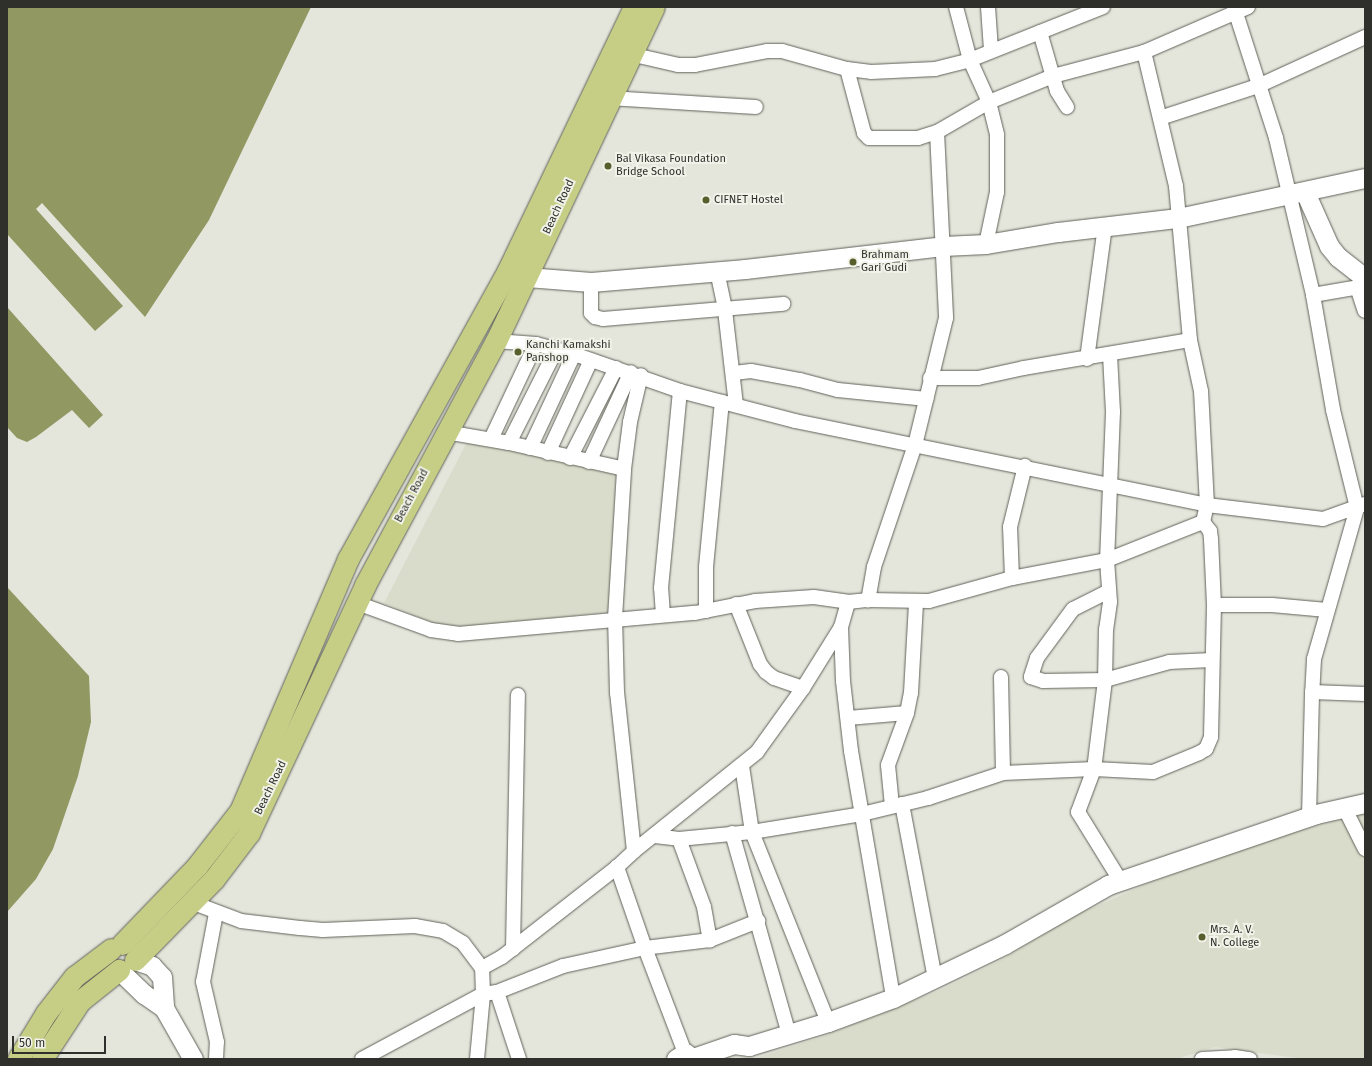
<!DOCTYPE html>
<html>
<head>
<meta charset="utf-8">
<style>
	body { margin:0 }
	#map { position:relative; width:1372px; height:1066px; overflow:hidden; background:#e4e6dc; font-family:"Fira Sans",sans-serif }
	div>[style] { position:absolute }
	.built>* { inset:0; background:#dadccb }
	.water>* { inset:0; background:#919862 }
	.roads { filter:drop-shadow(0 0 1px #606259) drop-shadow(0 0 1px #606259) }
	.street>* { height:14px; margin:-7px; padding:0 7px; transform-origin:7px; border-radius:7px; background:#fff }
	.secondary>* { height:19px; margin:-9.5px; padding:0 9.5px; transform-origin:9.5px; border-radius:9.5px; background:#fff }
	.primary>* { height:21px; margin:-10.5px; padding:0 10.5px; transform-origin:10.5px; border-radius:10.5px; background:#c6cd85 }
	.dots>* { width:11px; height:11px; translate:-50% -50%; box-sizing:border-box; border:2px solid #f1f3e9; border-radius:50% }
	span { translate:-50% -50%; white-space:nowrap; text-align:center; line-height:1.15; -webkit-text-stroke:4px #f1f3e9; paint-order:stroke }
	.poi-label { font-size:11px; color:#2f302c }
	.left { translate:0 -50%; text-align:left }
	.street-label { font-size:11px; color:#2f302c }
	.frame { position:absolute; inset:0; border:8px solid #2f302c; pointer-events:none }
	.scale { position:absolute; left:12px; top:1036px; width:94px; height:18px; box-sizing:border-box; border:2px solid #2f302c; border-top:0; padding-left:5px; font-size:12px; line-height:14px; white-space:nowrap; color:#2f302c; -webkit-text-stroke:3px #f1f3e9; paint-order:stroke }
</style>
</head>
<body>
<div id="map">
	<div class="built">
		<div style="clip-path:polygon(468px 440px,616px 474px,610px 612px,448px 629px,384px 603px)"></div>
		<div style="clip-path:polygon(1365px 813px,1365px 1059px,1304px 1059px,1215px 1047px,1176px 1059px,753px 1059px,827px 1035px,938px 991px,1003px 959px,1076px 915px,1149px 883px,1268px 839px)"></div>
	</div>
	<div class="water">
		<div style="clip-path:polygon(7px 7px,311px 7px,209px 220px,145px 317px,42px 203px,36px 209px,123px 306px,95px 331px,7px 234px)"></div>
		<div style="clip-path:polygon(7px 307px,103px 415px,89px 428px,72px 410px,36px 437px,27px 442px,17px 438px,7px 427px)"></div>
		<div style="clip-path:polygon(7px 587px,89px 676px,91px 722px,78px 776px,53px 849px,36px 879px,7px 912px)"></div>
	</div>
	<div class="roads">
		<div class="street">
			<div style="left:956px;top:7px;width:55px;rotate:75.2deg"></div>
			<div style="left:970px;top:60px;width:46px;rotate:65.7deg"></div>
			<div style="left:989px;top:102px;width:34px;rotate:76deg"></div>
			<div style="left:997px;top:135px;width:57px;rotate:90deg"></div>
			<div style="left:997px;top:192px;width:53px;rotate:101.9deg"></div>
			<div style="left:988px;top:7px;width:43px;rotate:86deg"></div>
			<div style="left:1234px;top:7px;width:138px;rotate:72.2deg"></div>
			<div style="left:1276px;top:138px;width:161px;rotate:76.7deg"></div>
			<div style="left:1313px;top:295px;width:117px;rotate:80.1deg"></div>
			<div style="left:1333px;top:410px;width:101px;rotate:76.2deg"></div>
			<div style="left:1357px;top:508px;width:157px;rotate:105.9deg"></div>
			<div style="left:1314px;top:659px;width:33px;rotate:93deg"></div>
			<div style="left:1312px;top:692px;width:53px;rotate:2.2deg"></div>
			<div style="left:1248px;top:7px;width:113px;rotate:156.6deg"></div>
			<div style="left:1144px;top:52px;width:94px;rotate:165.2deg"></div>
			<div style="left:1053px;top:76px;width:69px;rotate:157.9deg"></div>
			<div style="left:989px;top:102px;width:60px;rotate:150deg"></div>
			<div style="left:937px;top:132px;width:186px;rotate:87.2deg"></div>
			<div style="left:946px;top:318px;width:131px;rotate:103.7deg"></div>
			<div style="left:915px;top:445px;width:129px;rotate:108.6deg"></div>
			<div style="left:874px;top:567px;width:34px;rotate:100deg"></div>
			<div style="left:868px;top:600px;width:61px;rotate:0.9deg"></div>
			<div style="left:929px;top:601px;width:86px;rotate:-15.5deg"></div>
			<div style="left:1012px;top:578px;width:97px;rotate:-10.7deg"></div>
			<div style="left:1107px;top:560px;width:103px;rotate:-21.6deg"></div>
			<div style="left:1203px;top:522px;width:17px;rotate:-77deg"></div>
			<div style="left:1207px;top:505px;width:117px;rotate:6.9deg"></div>
			<div style="left:1323px;top:519px;width:45px;rotate:-19.7deg"></div>
			<div style="left:1040px;top:32px;width:61px;rotate:73.9deg"></div>
			<div style="left:1057px;top:91px;width:19px;rotate:58deg"></div>
			<div style="left:630px;top:54px;width:49px;rotate:12.9deg"></div>
			<div style="left:678px;top:65px;width:17px"></div>
			<div style="left:695px;top:65px;width:73px;rotate:-11deg"></div>
			<div style="left:767px;top:51px;width:15px"></div>
			<div style="left:782px;top:51px;width:67px;rotate:15.5deg"></div>
			<div style="left:847px;top:69px;width:24px;rotate:7deg"></div>
			<div style="left:871px;top:72px;width:64px;rotate:-2.7deg"></div>
			<div style="left:935px;top:69px;width:36px;rotate:-14deg"></div>
			<div style="left:970px;top:60px;width:143px;rotate:-21.7deg"></div>
			<div style="left:847px;top:69px;width:66px;rotate:75.1deg"></div>
			<div style="left:864px;top:133px;width:7px;rotate:45deg"></div>
			<div style="left:869px;top:138px;width:49px"></div>
			<div style="left:918px;top:138px;width:20px;rotate:-18deg"></div>
			<div style="left:609px;top:98px;width:147px;rotate:3.5deg"></div>
			<div style="left:1160px;top:118px;width:103px;rotate:-18.1deg"></div>
			<div style="left:1258px;top:86px;width:118px;rotate:-24.6deg"></div>
			<div style="left:717px;top:271px;width:40px;rotate:78deg"></div>
			<div style="left:725px;top:310px;width:96px;rotate:83.4deg"></div>
			<div style="left:591px;top:282px;width:31px;rotate:90deg"></div>
			<div style="left:591px;top:313px;width:6px;rotate:45deg"></div>
			<div style="left:595px;top:317px;width:8px;rotate:14deg"></div>
			<div style="left:603px;top:319px;width:181px;rotate:-4.8deg"></div>
			<div style="left:1357px;top:287px;width:25px;rotate:72deg"></div>
			<div style="left:1313px;top:295px;width:53px;rotate:-9.8deg"></div>
			<div style="left:496px;top:341px;width:40px;rotate:4.3deg"></div>
			<div style="left:536px;top:344px;width:39px;rotate:15deg"></div>
			<div style="left:574px;top:354px;width:112px;rotate:19.2deg"></div>
			<div style="left:680px;top:391px;width:119px;rotate:14.6deg"></div>
			<div style="left:795px;top:421px;width:420px;rotate:11.5deg"></div>
			<div style="left:1207px;top:505px;width:114px;rotate:-93deg"></div>
			<div style="left:1201px;top:391px;width:52px;rotate:-102.2deg"></div>
			<div style="left:1190px;top:340px;width:155px;rotate:-95.2deg"></div>
			<div style="left:1176px;top:186px;width:138px;rotate:-103.4deg"></div>
			<div style="left:1110px;top:355px;width:57px;rotate:87deg"></div>
			<div style="left:1113px;top:412px;width:148px;rotate:92.3deg"></div>
			<div style="left:1107px;top:560px;width:42px;rotate:85.9deg"></div>
			<div style="left:1110px;top:602px;width:27px;rotate:98deg"></div>
			<div style="left:1106px;top:629px;width:51px;rotate:91.1deg"></div>
			<div style="left:1105px;top:680px;width:66px;rotate:-15.7deg"></div>
			<div style="left:1169px;top:662px;width:43px;rotate:-2.7deg"></div>
			<div style="left:1087px;top:359px;width:134px;rotate:-82.3deg"></div>
			<div style="left:734px;top:373px;width:17px;rotate:-7deg"></div>
			<div style="left:751px;top:371px;width:50px;rotate:10.4deg"></div>
			<div style="left:800px;top:380px;width:39px;rotate:15deg"></div>
			<div style="left:838px;top:390px;width:89px;rotate:5.8deg"></div>
			<div style="left:930px;top:378px;width:48px"></div>
			<div style="left:978px;top:378px;width:47px;rotate:-12.3deg"></div>
			<div style="left:1024px;top:368px;width:168px;rotate:-9.6deg"></div>
			<div style="left:446px;top:432px;width:64px;rotate:9.9deg"></div>
			<div style="left:509px;top:443px;width:118px;rotate:12.7deg"></div>
			<div style="left:491px;top:439px;width:105px;rotate:-64.7deg"></div>
			<div style="left:509px;top:443px;width:104px;rotate:-63.2deg"></div>
			<div style="left:530px;top:448px;width:104px;rotate:-64.9deg"></div>
			<div style="left:548px;top:453px;width:102px;rotate:-65.2deg"></div>
			<div style="left:570px;top:458px;width:101px;rotate:-62.9deg"></div>
			<div style="left:589px;top:462px;width:99px;rotate:-65deg"></div>
			<div style="left:1012px;top:578px;width:51px;rotate:-92.2deg"></div>
			<div style="left:1010px;top:527px;width:63px;rotate:-76.2deg"></div>
			<div style="left:1109px;top:591px;width:40px;rotate:153.4deg"></div>
			<div style="left:1073px;top:609px;width:61px;rotate:126.3deg"></div>
			<div style="left:1037px;top:658px;width:20px;rotate:108deg"></div>
			<div style="left:1031px;top:677px;width:13px;rotate:18deg"></div>
			<div style="left:1043px;top:681px;width:62px;rotate:-0.9deg"></div>
			<div style="left:1105px;top:680px;width:90px;rotate:97deg"></div>
			<div style="left:1094px;top:769px;width:46px;rotate:110.4deg"></div>
			<div style="left:1078px;top:812px;width:80px;rotate:58.3deg"></div>
			<div style="left:357px;top:603px;width:79px;rotate:20deg"></div>
			<div style="left:431px;top:630px;width:27px;rotate:8deg"></div>
			<div style="left:458px;top:634px;width:238px;rotate:-5.1deg"></div>
			<div style="left:695px;top:613px;width:61px;rotate:-11.3deg"></div>
			<div style="left:755px;top:601px;width:59px;rotate:-3.9deg"></div>
			<div style="left:814px;top:597px;width:34px;rotate:8deg"></div>
			<div style="left:848px;top:602px;width:20px;rotate:-6deg"></div>
			<div style="left:736px;top:604px;width:65px;rotate:68.2deg"></div>
			<div style="left:760px;top:664px;width:10px;rotate:53deg"></div>
			<div style="left:766px;top:672px;width:10px;rotate:37deg"></div>
			<div style="left:774px;top:678px;width:31px;rotate:19deg"></div>
			<div style="left:1214px;top:605px;width:58px"></div>
			<div style="left:1272px;top:605px;width:55px;rotate:5.2deg"></div>
			<div style="left:706px;top:611px;width:44px;rotate:-90deg"></div>
			<div style="left:706px;top:567px;width:166px;rotate:-84.5deg"></div>
			<div style="left:663px;top:615px;width:27px;rotate:-94deg"></div>
			<div style="left:661px;top:588px;width:198px;rotate:-84.5deg"></div>
			<div style="left:841px;top:627px;width:54px;rotate:87.9deg"></div>
			<div style="left:843px;top:681px;width:70px;rotate:83.5deg"></div>
			<div style="left:851px;top:751px;width:251px;rotate:80.3deg"></div>
			<div style="left:1001px;top:677px;width:96px;rotate:88.8deg"></div>
			<div style="left:848px;top:718px;width:59px;rotate:-4.8deg"></div>
			<div style="left:742px;top:766px;width:67px;rotate:81.4deg"></div>
			<div style="left:752px;top:832px;width:205px;rotate:68.2deg"></div>
			<div style="left:902px;top:804px;width:177px;rotate:79.3deg"></div>
			<div style="left:892px;top:806px;width:41px;rotate:-95.6deg"></div>
			<div style="left:888px;top:765px;width:55px;rotate:-69.9deg"></div>
			<div style="left:907px;top:713px;width:20px;rotate:-79deg"></div>
			<div style="left:911px;top:693px;width:90px;rotate:-86.8deg"></div>
			<div style="left:1344px;top:807px;width:47px;rotate:63.4deg"></div>
			<div style="left:1309px;top:817px;width:125px;rotate:-88.6deg"></div>
			<div style="left:732px;top:833px;width:209px;rotate:74.2deg"></div>
			<div style="left:655px;top:836px;width:24px;rotate:7deg"></div>
			<div style="left:679px;top:839px;width:73px;rotate:-5.5deg"></div>
			<div style="left:752px;top:832px;width:111px;rotate:-9.3deg"></div>
			<div style="left:862px;top:814px;width:68px;rotate:-13.6deg"></div>
			<div style="left:928px;top:798px;width:79px;rotate:-18.4deg"></div>
			<div style="left:1003px;top:773px;width:91px;rotate:-2.5deg"></div>
			<div style="left:1094px;top:769px;width:59px;rotate:2.9deg"></div>
			<div style="left:1153px;top:772px;width:50px;rotate:-22.4deg"></div>
			<div style="left:1199px;top:753px;width:8px;rotate:-30deg"></div>
			<div style="left:1206px;top:749px;width:13px;rotate:-67deg"></div>
			<div style="left:1211px;top:737px;width:132px;rotate:-88.7deg"></div>
			<div style="left:1214px;top:605px;width:66px;rotate:-92.6deg"></div>
			<div style="left:1211px;top:539px;width:8px;rotate:-97deg"></div>
			<div style="left:1210px;top:531px;width:11px;rotate:-128deg"></div>
			<div style="left:679px;top:839px;width:72px;rotate:69.8deg"></div>
			<div style="left:704px;top:907px;width:34px;rotate:80deg"></div>
			<div style="left:710px;top:940px;width:65px;rotate:173deg"></div>
			<div style="left:645px;top:948px;width:112px;rotate:69.1deg"></div>
			<div style="left:634px;top:851px;width:158px;rotate:-38.8deg"></div>
			<div style="left:757px;top:752px;width:79px;rotate:-54.3deg"></div>
			<div style="left:803px;top:688px;width:72px;rotate:-58.1deg"></div>
			<div style="left:841px;top:627px;width:26px;rotate:-74deg"></div>
			<div style="left:191px;top:902px;width:53px;rotate:20.8deg"></div>
			<div style="left:241px;top:921px;width:59px;rotate:6.8deg"></div>
			<div style="left:300px;top:928px;width:23px;rotate:5deg"></div>
			<div style="left:323px;top:930px;width:92px;rotate:-2.5deg"></div>
			<div style="left:415px;top:926px;width:28px;rotate:10deg"></div>
			<div style="left:443px;top:931px;width:23px;rotate:31deg"></div>
			<div style="left:463px;top:943px;width:31px;rotate:53deg"></div>
			<div style="left:482px;top:968px;width:23px;rotate:-29deg"></div>
			<div style="left:502px;top:957px;width:146px;rotate:-38deg"></div>
			<div style="left:617px;top:867px;width:23px;rotate:-43deg"></div>
			<div style="left:634px;top:851px;width:159px;rotate:-96.1deg"></div>
			<div style="left:617px;top:693px;width:75px;rotate:-91.5deg"></div>
			<div style="left:615px;top:618px;width:149px;rotate:-86.5deg"></div>
			<div style="left:624px;top:469px;width:47px;rotate:-82.7deg"></div>
			<div style="left:630px;top:422px;width:48px;rotate:-76.8deg"></div>
			<div style="left:710px;top:940px;width:52px;rotate:-21.6deg"></div>
			<div style="left:513px;top:949px;width:254px;rotate:-88.9deg"></div>
			<div style="left:497px;top:992px;width:71px;rotate:71.8deg"></div>
			<div style="left:216px;top:1059px;width:17px;rotate:-87deg"></div>
			<div style="left:217px;top:1042px;width:62px;rotate:-103.1deg"></div>
			<div style="left:203px;top:982px;width:70px;rotate:-79.3deg"></div>
			<div style="left:362px;top:1059px;width:137px;rotate:-28.2deg"></div>
			<div style="left:483px;top:994px;width:26px;rotate:-92deg"></div>
			<div style="left:477px;top:1059px;width:65px;rotate:-84.7deg"></div>
			<div style="left:483px;top:994px;width:14px;rotate:-8deg"></div>
			<div style="left:497px;top:992px;width:71px;rotate:-21.5deg"></div>
			<div style="left:563px;top:966px;width:84px;rotate:-12.4deg"></div>
			<div style="left:645px;top:948px;width:86px;rotate:-109.1deg"></div>
			<div style="left:1202px;top:1059px;width:33px;rotate:-3deg"></div>
			<div style="left:1235px;top:1057px;width:15px;rotate:8deg"></div>
		</div>
		<div class="secondary">
			<div style="left:1305px;top:192px;width:59px;rotate:66deg"></div>
			<div style="left:1329px;top:246px;width:14px;rotate:51deg"></div>
			<div style="left:1338px;top:257px;width:34px;rotate:38deg"></div>
			<div style="left:514px;top:272px;width:14px;rotate:21deg"></div>
			<div style="left:527px;top:277px;width:64px;rotate:4.5deg"></div>
			<div style="left:591px;top:282px;width:155px;rotate:-4.8deg"></div>
			<div style="left:745px;top:269px;width:199px;rotate:-6.6deg"></div>
			<div style="left:943px;top:246px;width:43px;rotate:-2.7deg"></div>
			<div style="left:986px;top:244px;width:73px;rotate:-9.5deg"></div>
			<div style="left:1058px;top:232px;width:121px;rotate:-6.7deg"></div>
			<div style="left:1178px;top:218px;width:191px;rotate:-12.1deg"></div>
			<div style="left:135px;top:960px;width:18px;rotate:19deg"></div>
			<div style="left:152px;top:966px;width:15px;rotate:48deg"></div>
			<div style="left:162px;top:977px;width:31px;rotate:86deg"></div>
			<div style="left:164px;top:1008px;width:59px;rotate:60.4deg"></div>
			<div style="left:119px;top:970px;width:35px;rotate:44deg"></div>
			<div style="left:144px;top:994px;width:24px;rotate:35deg"></div>
			<div style="left:693px;top:1058px;width:43px;rotate:-18.9deg"></div>
			<div style="left:734px;top:1044px;width:15px;rotate:8deg"></div>
			<div style="left:749px;top:1046px;width:83px;rotate:-16.9deg"></div>
			<div style="left:828px;top:1022px;width:69px;rotate:-20.3deg"></div>
			<div style="left:893px;top:998px;width:124px;rotate:-25.7deg"></div>
			<div style="left:1005px;top:944px;width:119px;rotate:-29.8deg"></div>
			<div style="left:1108px;top:885px;width:220px;rotate:-18.8deg"></div>
			<div style="left:1316px;top:814px;width:50px;rotate:-12.7deg"></div>
			<div style="left:676px;top:1059px;width:11px;rotate:-34deg"></div>
			<div style="left:685px;top:1053px;width:11px;rotate:34deg"></div>
		</div>
		<div class="primary">
			<div style="left:122px;top:944px;width:108px;rotate:-46.1deg"></div>
			<div style="left:197px;top:866px;width:70px;rotate:-52deg"></div>
			<div style="left:240px;top:811px;width:274px;rotate:-66.8deg"></div>
			<div style="left:348px;top:559px;width:330px;rotate:-61deg"></div>
			<div style="left:508px;top:270px;width:292px;rotate:-64.4deg"></div>
			<div style="left:135px;top:960px;width:113px;rotate:-45.7deg"></div>
			<div style="left:214px;top:879px;width:58px;rotate:-52.7deg"></div>
			<div style="left:249px;top:833px;width:274px;rotate:-64.9deg"></div>
			<div style="left:365px;top:585px;width:277px;rotate:-61.8deg"></div>
			<div style="left:496px;top:341px;width:369px;rotate:-64.7deg"></div>
			<div style="left:18px;top:1059px;width:54px;rotate:-58.7deg"></div>
			<div style="left:46px;top:1013px;width:46px;rotate:-52.1deg"></div>
			<div style="left:74px;top:977px;width:46px;rotate:-37.1deg"></div>
			<div style="left:42px;top:1059px;width:69px;rotate:-56.8deg"></div>
			<div style="left:80px;top:1001px;width:50px;rotate:-38.5deg"></div>
		</div>
	</div>
	<div class="dots">
		<div style="left:608px;top:166px;background:#595e2d"></div>
		<div style="left:706px;top:200px;background:#595e2d"></div>
		<div style="left:853px;top:262px;background:#595e2d"></div>
		<div style="left:518px;top:352px;background:#595e2d"></div>
		<div style="left:1202px;top:937px;background:#595e2d"></div>
	</div>
	<div class="poi-label">
		<span class="left" style="left:616px;top:166px">Bal Vikasa Foundation<br>Bridge School</span>
		<span class="left" style="left:714px;top:200px">CIFNET Hostel</span>
		<span class="left" style="left:861px;top:262px">Brahmam<br>Gari Gudi</span>
		<span class="left" style="left:526px;top:352px">Kanchi Kamakshi<br>Panshop</span>
		<span class="left" style="left:1210px;top:937px">Mrs. A. V.<br>N. College</span>
	</div>
	<div class="street-label">
		<span style="left:559px;top:207px;rotate:-65deg">Beach Road</span>
		<span style="left:412px;top:496px;rotate:-62deg">Beach Road</span>
		<span style="left:271px;top:788px;rotate:-64deg">Beach Road</span>
	</div>
	<div class="frame"></div>
	<div class="scale">50 m</div>
</div>
</body>
</html>
